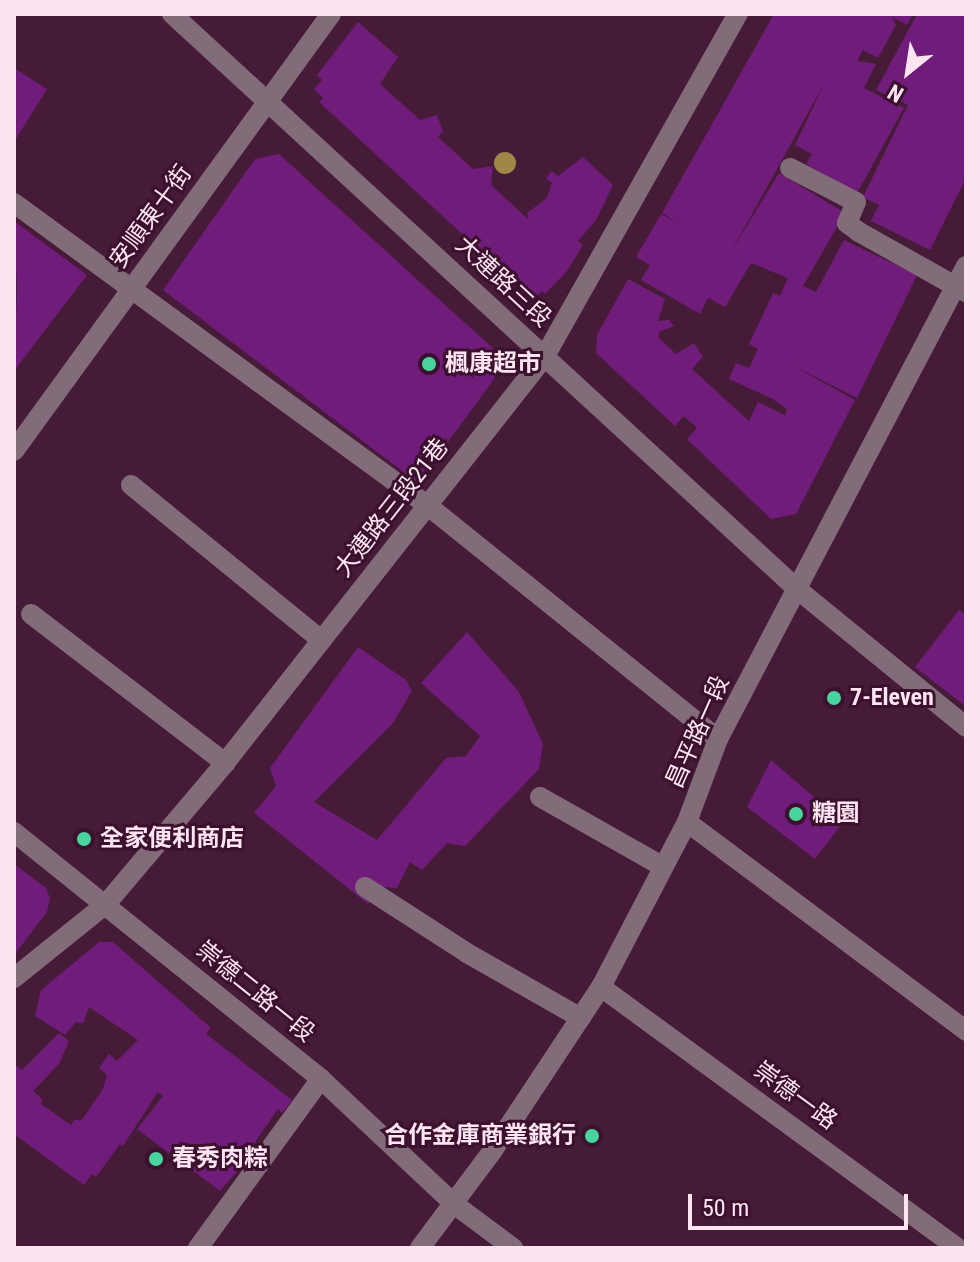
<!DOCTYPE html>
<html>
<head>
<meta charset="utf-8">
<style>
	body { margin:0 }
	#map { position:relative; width:980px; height:1262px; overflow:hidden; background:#461b37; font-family:"Roboto Condensed","Noto Sans TC",sans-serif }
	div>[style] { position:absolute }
	.building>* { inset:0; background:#701c7a }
	.minor>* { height:20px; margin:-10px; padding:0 10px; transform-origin:10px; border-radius:10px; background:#836c79 }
	.trees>* { width:22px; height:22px; margin:-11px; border-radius:50%; background:#a18648 }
	.dots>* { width:22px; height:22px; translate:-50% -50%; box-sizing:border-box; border:4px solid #3b112d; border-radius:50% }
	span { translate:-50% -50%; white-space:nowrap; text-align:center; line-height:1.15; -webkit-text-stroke:6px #3b112d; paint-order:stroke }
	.street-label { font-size:24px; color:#fce5f1 }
	.poi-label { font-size:24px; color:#fce5f1; font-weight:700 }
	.left { translate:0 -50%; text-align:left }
	.right { translate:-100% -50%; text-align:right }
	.frame { position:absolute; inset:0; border:16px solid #fce5f1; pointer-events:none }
	.north { position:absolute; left:868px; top:32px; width:80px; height:80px; -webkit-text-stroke:6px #3b112d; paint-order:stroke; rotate:210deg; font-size:22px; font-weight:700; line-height:32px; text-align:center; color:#fce5f1 }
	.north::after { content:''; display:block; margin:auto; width:28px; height:36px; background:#fce5f1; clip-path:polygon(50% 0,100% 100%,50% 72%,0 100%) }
	.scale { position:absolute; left:688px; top:1194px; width:220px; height:36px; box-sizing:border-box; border:4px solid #fce5f1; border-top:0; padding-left:10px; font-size:24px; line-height:28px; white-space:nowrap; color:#fce5f1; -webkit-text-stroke:6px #3b112d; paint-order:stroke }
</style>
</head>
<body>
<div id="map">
	<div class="building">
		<div style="clip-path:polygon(774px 14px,913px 14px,907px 25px,892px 17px,896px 25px,878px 58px,863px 50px,857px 61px,876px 64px,864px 88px,904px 108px,857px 193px,806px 164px,812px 154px,795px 145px,824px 84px,731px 252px,779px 173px,845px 213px,803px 286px,816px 292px,844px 240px,917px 275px,857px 398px,790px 364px,855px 400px,796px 514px,771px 519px,687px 439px,697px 428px,684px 416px,675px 426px,596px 353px,597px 335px,628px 279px,665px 299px,658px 321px,669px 320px,674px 326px,659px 332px,659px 338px,676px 354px,694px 343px,703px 357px,692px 369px,749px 421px,758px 402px,785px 415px,787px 409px,773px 399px,729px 379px,736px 363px,749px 368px,758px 349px,749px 344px,773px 293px,780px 296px,788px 278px,751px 263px,725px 307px,708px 298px,700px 314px,641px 280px,650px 265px,636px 257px,661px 214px,679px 224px,662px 213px)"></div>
		<div style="clip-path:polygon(917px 14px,966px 14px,966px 178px,930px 250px,871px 221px,879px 205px,863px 197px,908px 105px,876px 90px)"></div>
		<div style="clip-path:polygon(358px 22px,398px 57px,380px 84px,420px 120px,437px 115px,443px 131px,438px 137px,473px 169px,493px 166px,491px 185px,529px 220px,527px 213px,547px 198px,552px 183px,546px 178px,552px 171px,558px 176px,583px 157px,613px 185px,596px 220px,578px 241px,583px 245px,567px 271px,545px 294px,542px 291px,534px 299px,526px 293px,319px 102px,323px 98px,314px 89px,322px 80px,317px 75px)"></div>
		<div style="clip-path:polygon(14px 68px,47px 89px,14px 142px)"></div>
		<div style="clip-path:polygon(279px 154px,497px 352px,497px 375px,418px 483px,163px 290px,255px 159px)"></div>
		<div style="clip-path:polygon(14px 221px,87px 275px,14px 371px,17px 288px)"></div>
		<div style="clip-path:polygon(959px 610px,966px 615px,964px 705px,915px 667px)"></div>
		<div style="clip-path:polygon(467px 632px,519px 692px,543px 744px,539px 769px,465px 846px,447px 843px,422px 870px,410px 862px,397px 888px,385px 887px,368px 904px,254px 813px,276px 786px,270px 768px,358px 647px,406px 680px,412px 691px,393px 723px,314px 802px,377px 840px,446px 758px,466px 756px,480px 736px,421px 683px)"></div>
		<div style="clip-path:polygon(771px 760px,843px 822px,815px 859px,747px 807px)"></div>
		<div style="clip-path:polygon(14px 864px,46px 888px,50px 898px,47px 912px,14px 955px)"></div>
		<div style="clip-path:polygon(99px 942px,113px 942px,211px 1028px,206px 1034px,292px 1100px,282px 1113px,278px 1109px,255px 1142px,259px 1146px,220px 1191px,137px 1129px,163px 1096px,158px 1092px,123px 1146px,120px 1144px,96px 1177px,92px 1174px,84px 1185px,14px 1134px,14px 1064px,22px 1070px,59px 1033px,69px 1041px,59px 1064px,33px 1091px,42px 1099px,41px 1104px,71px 1125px,75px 1119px,81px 1121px,103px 1089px,107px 1075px,99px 1068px,109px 1054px,117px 1061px,138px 1040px,89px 1007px,83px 1023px,76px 1022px,65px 1035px,35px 1016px,41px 990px)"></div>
	</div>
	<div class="minor">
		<div style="left:172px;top:14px;width:849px;rotate:42.61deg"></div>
		<div style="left:797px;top:589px;width:218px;rotate:39.2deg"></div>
		<div style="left:790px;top:168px;width:74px;rotate:27.3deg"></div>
		<div style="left:856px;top:202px;width:23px;rotate:113deg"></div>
		<div style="left:847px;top:223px;width:15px;rotate:37deg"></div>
		<div style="left:859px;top:232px;width:123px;rotate:29.3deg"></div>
		<div style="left:14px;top:203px;width:512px;rotate:36.18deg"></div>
		<div style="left:427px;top:505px;width:373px;rotate:38.8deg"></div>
		<div style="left:14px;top:451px;width:540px;rotate:-54.04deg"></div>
		<div style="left:131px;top:485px;width:245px;rotate:39.2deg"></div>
		<div style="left:31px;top:614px;width:245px;rotate:37.5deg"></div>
		<div style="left:540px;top:797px;width:140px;rotate:29.5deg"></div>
		<div style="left:687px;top:822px;width:349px;rotate:36.8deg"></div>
		<div style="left:14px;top:832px;width:394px;rotate:38.8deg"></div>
		<div style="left:321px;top:1079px;width:183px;rotate:43.2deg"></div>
		<div style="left:454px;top:1204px;width:74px;rotate:36.7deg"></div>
		<div style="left:365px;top:887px;width:121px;rotate:32.9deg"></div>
		<div style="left:467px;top:953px;width:131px;rotate:29.7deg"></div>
		<div style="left:14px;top:978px;width:118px;rotate:-38.8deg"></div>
		<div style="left:106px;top:904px;width:185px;rotate:-49.8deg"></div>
		<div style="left:225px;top:763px;width:518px;rotate:-51.82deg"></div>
		<div style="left:545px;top:356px;width:393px;rotate:-60.6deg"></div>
		<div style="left:601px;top:987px;width:442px;rotate:36.2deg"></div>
		<div style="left:198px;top:1248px;width:209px;rotate:-54deg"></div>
		<div style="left:420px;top:1248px;width:122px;rotate:-53.3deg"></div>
		<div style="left:493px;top:1150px;width:196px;rotate:-56.5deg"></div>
		<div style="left:601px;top:987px;width:186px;rotate:-62.5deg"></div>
		<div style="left:687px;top:822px;width:89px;rotate:-69.5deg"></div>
		<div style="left:718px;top:739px;width:534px;rotate:-62.33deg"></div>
	</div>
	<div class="trees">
		<div style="left:505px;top:163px"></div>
	</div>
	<div class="dots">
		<div style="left:429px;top:364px;background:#48d49d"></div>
		<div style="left:834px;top:698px;background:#48d49d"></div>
		<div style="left:796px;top:814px;background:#48d49d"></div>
		<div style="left:84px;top:839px;background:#48d49d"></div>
		<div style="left:592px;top:1136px;background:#48d49d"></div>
		<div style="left:156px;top:1159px;background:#48d49d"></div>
	</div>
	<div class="street-label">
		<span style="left:151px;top:217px;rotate:-54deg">安順東十街</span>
		<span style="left:503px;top:282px;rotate:43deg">大連路三段</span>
		<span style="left:392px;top:508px;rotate:-52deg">大連路三段21巷</span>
		<span style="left:698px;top:732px;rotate:-66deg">昌平路一段</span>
		<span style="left:255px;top:992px;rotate:39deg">崇德二路一段</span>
		<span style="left:795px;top:1096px;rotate:36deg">崇德一路</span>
	</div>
	<div class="poi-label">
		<span class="left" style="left:445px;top:364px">楓康超市</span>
		<span class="left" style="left:850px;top:698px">7-Eleven</span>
		<span class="left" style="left:812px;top:814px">糖園</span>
		<span class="left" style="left:100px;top:839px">全家便利商店</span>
		<span class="right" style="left:576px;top:1136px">合作金庫商業銀行</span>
		<span class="left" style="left:172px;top:1159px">春秀肉粽</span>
	</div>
	<div class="frame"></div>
	<div class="north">N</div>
	<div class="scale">50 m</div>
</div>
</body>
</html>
